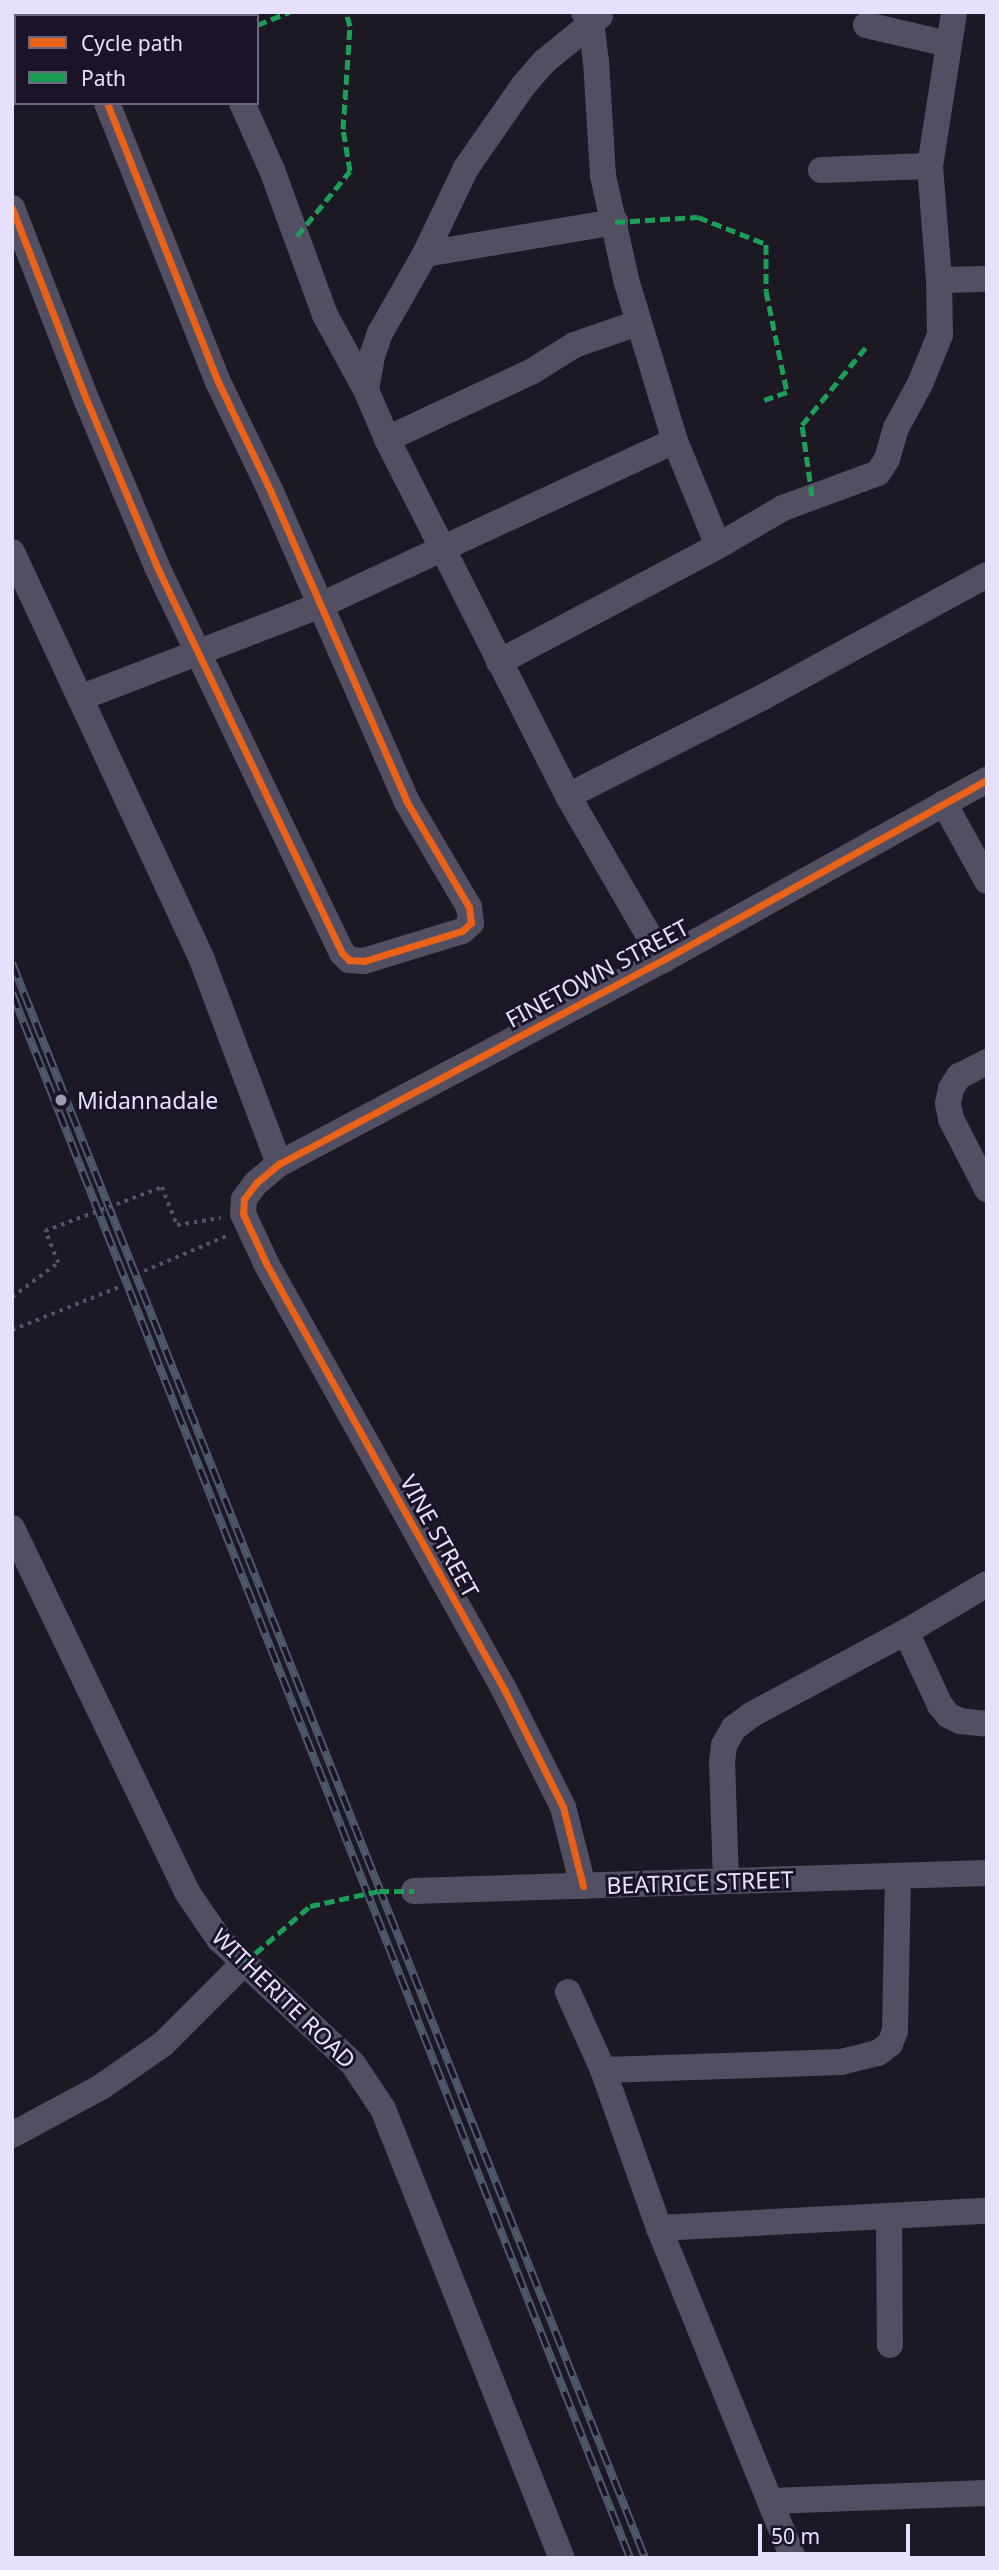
<!DOCTYPE html>
<html>
<head>
<meta charset="utf-8">
<style>
	body { margin:0 }
	#map { position:relative; width:999px; height:2570px; overflow:hidden; background:#1c1924; font-family:"Noto Sans",sans-serif }
	div>[style] { position:absolute }
	.path>* { height:3.5px; margin-top:-1.75px; transform-origin:0; background:repeating-linear-gradient(90deg,#4f5664 0 3.5px,transparent 0 8.5px) }
	.minor>* { height:26px; margin:-13px; padding:0 13px; transform-origin:13px; border-radius:13px; background:#534f63 }
	.rail>* { height:8px; margin-top:-4px; transform-origin:0; background:repeating-linear-gradient(90deg,#1b1429 0 16px,#4e5a6b 0 32px); box-sizing:border-box; border-block:2px solid #4e5a6b }
	.path-bridge>* { height:3.5px; margin-top:-1.75px; transform-origin:0; background:repeating-linear-gradient(90deg,#4f5664 0 3.5px,transparent 0 8.5px) }
	.quiet>* { height:5px; margin-top:-2.5px; transform-origin:0; background:repeating-linear-gradient(90deg,#1a9f57 0 10px,transparent 0 15px) }
	.cycleway>* { height:7px; margin:-3.5px; padding:0 3.5px; transform-origin:3.5px; border-radius:3.5px; background:#ea6118 }
	.dots>* { width:19px; height:19px; translate:-50% -50%; box-sizing:border-box; border:4px solid #1b1429; border-radius:50% }
	span { translate:-50% -50%; white-space:nowrap; text-align:center; line-height:1.15; -webkit-text-stroke:6px #1b1429; paint-order:stroke }
	.street-label { font-size:23px; color:#e7e0fb }
	.poi-label { font-size:23px; color:#e7e0fb }
	.left { translate:0 -50%; text-align:left }
	.frame { position:absolute; inset:0; border:14px solid #e7e0fb; pointer-events:none }
	.legend { position:absolute; left:14px; top:14px; width:245px; height:91px; box-sizing:border-box; background:#1b1429; border:2px solid #6d667d; margin:0; padding:9px 12px; list-style:none; font-size:21px; color:#e7e0fb }
	.legend li { display:flex; align-items:center; gap:14px; height:35px }
	.legend b { width:35px; border:2px solid #6d667d }
	.scale { position:absolute; left:758px; top:2524px; width:152px; height:32px; box-sizing:border-box; border:4px solid #e7e0fb; border-top:0; padding-left:9px; font-size:21px; line-height:24px; white-space:nowrap; color:#e7e0fb; -webkit-text-stroke:5px #1b1429; paint-order:stroke }
</style>
</head>
<body>
<div id="map">
	<div class="path">
		<div style="left:162px;top:1187px;width:41px;rotate:68.5deg"></div>
		<div style="left:177px;top:1225px;width:44px;rotate:-9.2deg"></div>
		<div style="left:144px;top:1271px;width:92px;rotate:-23deg"></div>
		<div style="left:12px;top:1297px;width:57px;rotate:-36.5deg"></div>
		<div style="left:58px;top:1263px;width:35px;rotate:-112deg"></div>
		<div style="left:12px;top:1330px;width:115px;rotate:-21.9deg"></div>
	</div>
	<div class="minor">
		<div style="left:76px;top:12px;width:4px;rotate:76deg"></div>
		<div style="left:206px;top:12px;width:4px;rotate:76deg"></div>
		<div style="left:584px;top:12px;width:12px;rotate:55deg"></div>
		<div style="left:591px;top:22px;width:39px;rotate:83deg"></div>
		<div style="left:596px;top:61px;width:115px;rotate:86.5deg"></div>
		<div style="left:603px;top:176px;width:110px;rotate:77.4deg"></div>
		<div style="left:627px;top:283px;width:165px;rotate:73.1deg"></div>
		<div style="left:675px;top:441px;width:113px;rotate:67.7deg"></div>
		<div style="left:866px;top:25px;width:84px;rotate:13deg"></div>
		<div style="left:242px;top:103px;width:73px;rotate:65.9deg"></div>
		<div style="left:272px;top:170px;width:154px;rotate:69.9deg"></div>
		<div style="left:325px;top:315px;width:85px;rotate:61.3deg"></div>
		<div style="left:366px;top:390px;width:53px;rotate:66.8deg"></div>
		<div style="left:387px;top:439px;width:400px;rotate:63.1deg"></div>
		<div style="left:568px;top:796px;width:190px;rotate:59.9deg"></div>
		<div style="left:821px;top:170px;width:109px;rotate:-2.1deg"></div>
		<div style="left:12px;top:208px;width:207px;rotate:68.8deg"></div>
		<div style="left:87px;top:401px;width:180px;rotate:67.1deg"></div>
		<div style="left:157px;top:567px;width:428px;rotate:64.4deg"></div>
		<div style="left:342px;top:953px;width:10px;rotate:45deg"></div>
		<div style="left:349px;top:960px;width:15px;rotate:4deg"></div>
		<div style="left:364px;top:961px;width:102px;rotate:-17deg"></div>
		<div style="left:462px;top:931px;width:12px;rotate:-42deg"></div>
		<div style="left:471px;top:923px;width:16px;rotate:-97deg"></div>
		<div style="left:469px;top:907px;width:122px;rotate:-120.6deg"></div>
		<div style="left:407px;top:802px;width:339px;rotate:-113.7deg"></div>
		<div style="left:271px;top:492px;width:122px;rotate:-115.7deg"></div>
		<div style="left:218px;top:382px;width:300px;rotate:-111.7deg"></div>
		<div style="left:425px;top:254px;width:193px;rotate:-9.6deg"></div>
		<div style="left:939px;top:280px;width:48px;rotate:-1.2deg"></div>
		<div style="left:366px;top:390px;width:35px;rotate:-80deg"></div>
		<div style="left:372px;top:356px;width:24px;rotate:-71deg"></div>
		<div style="left:380px;top:333px;width:91px;rotate:-60.3deg"></div>
		<div style="left:425px;top:254px;width:95px;rotate:-64.5deg"></div>
		<div style="left:466px;top:168px;width:100px;rotate:-55.2deg"></div>
		<div style="left:523px;top:86px;width:33px;rotate:-49deg"></div>
		<div style="left:545px;top:61px;width:71px;rotate:-39.3deg"></div>
		<div style="left:387px;top:439px;width:159px;rotate:-25deg"></div>
		<div style="left:531px;top:372px;width:51px;rotate:-32.1deg"></div>
		<div style="left:574px;top:345px;width:68px;rotate:-19deg"></div>
		<div style="left:12px;top:552px;width:450px;rotate:65deg"></div>
		<div style="left:202px;top:960px;width:218px;rotate:69.3deg"></div>
		<div style="left:499px;top:662px;width:248px;rotate:-27.9deg"></div>
		<div style="left:718px;top:546px;width:75px;rotate:-30.3deg"></div>
		<div style="left:783px;top:508px;width:101px;rotate:-20.2deg"></div>
		<div style="left:878px;top:473px;width:17px;rotate:-57deg"></div>
		<div style="left:887px;top:459px;width:32px;rotate:-74deg"></div>
		<div style="left:896px;top:428px;width:50px;rotate:-61.4deg"></div>
		<div style="left:920px;top:384px;width:53px;rotate:-67.8deg"></div>
		<div style="left:940px;top:335px;width:55px;rotate:-91deg"></div>
		<div style="left:939px;top:280px;width:114px;rotate:-94.5deg"></div>
		<div style="left:930px;top:166px;width:156px;rotate:-81.1deg"></div>
		<div style="left:80px;top:698px;width:258px;rotate:-21.1deg"></div>
		<div style="left:321px;top:605px;width:390px;rotate:-24.9deg"></div>
		<div style="left:568px;top:796px;width:219px;rotate:-26.9deg"></div>
		<div style="left:763px;top:697px;width:255px;rotate:-28.6deg"></div>
		<div style="left:944px;top:803px;width:89px;rotate:61.1deg"></div>
		<div style="left:987px;top:1062px;width:31px;rotate:153deg"></div>
		<div style="left:959px;top:1076px;width:15px;rotate:122deg"></div>
		<div style="left:951px;top:1089px;width:14px;rotate:102deg"></div>
		<div style="left:948px;top:1103px;width:16px;rotate:79deg"></div>
		<div style="left:951px;top:1119px;width:79px;rotate:62.8deg"></div>
		<div style="left:12px;top:1528px;width:404px;rotate:64.3deg"></div>
		<div style="left:187px;top:1892px;width:57px;rotate:55.8deg"></div>
		<div style="left:219px;top:1939px;width:183px;rotate:43deg"></div>
		<div style="left:353px;top:2064px;width:54px;rotate:56.3deg"></div>
		<div style="left:383px;top:2109px;width:483px;rotate:68.3deg"></div>
		<div style="left:906px;top:1632px;width:81px;rotate:65deg"></div>
		<div style="left:940px;top:1705px;width:13px;rotate:51deg"></div>
		<div style="left:948px;top:1715px;width:13px;rotate:27deg"></div>
		<div style="left:960px;top:1721px;width:27px;rotate:6deg"></div>
		<div style="left:726px;top:1881px;width:119px;rotate:-91.9deg"></div>
		<div style="left:722px;top:1762px;width:17px;rotate:-83deg"></div>
		<div style="left:724px;top:1745px;width:20px;rotate:-60deg"></div>
		<div style="left:734px;top:1728px;width:21px;rotate:-37deg"></div>
		<div style="left:751px;top:1715px;width:176px;rotate:-28.2deg"></div>
		<div style="left:906px;top:1632px;width:94px;rotate:-30.7deg"></div>
		<div style="left:583px;top:1886px;width:81px;rotate:-104.2deg"></div>
		<div style="left:563px;top:1807px;width:130px;rotate:-116.6deg"></div>
		<div style="left:505px;top:1691px;width:490px;rotate:-119.2deg"></div>
		<div style="left:266px;top:1263px;width:54px;rotate:-115.1deg"></div>
		<div style="left:243px;top:1214px;width:15px;rotate:-86deg"></div>
		<div style="left:244px;top:1199px;width:20px;rotate:-53deg"></div>
		<div style="left:256px;top:1183px;width:30px;rotate:-40deg"></div>
		<div style="left:279px;top:1164px;width:435px;rotate:-28deg"></div>
		<div style="left:663px;top:960px;width:371px;rotate:-29.1deg"></div>
		<div style="left:414px;top:1891px;width:573px;rotate:-1.8deg"></div>
		<div style="left:568px;top:1992px;width:85px;rotate:65.8deg"></div>
		<div style="left:12px;top:2135px;width:101px;rotate:-28.3deg"></div>
		<div style="left:101px;top:2087px;width:75px;rotate:-34.7deg"></div>
		<div style="left:163px;top:2044px;width:115px;rotate:-45deg"></div>
		<div style="left:889px;top:2216px;width:129px;rotate:89.6deg"></div>
		<div style="left:659px;top:2228px;width:328px;rotate:-3deg"></div>
		<div style="left:771px;top:2501px;width:216px;rotate:-2.1deg"></div>
		<div style="left:793px;top:2558px;width:356px;rotate:-112.1deg"></div>
		<div style="left:659px;top:2228px;width:168px;rotate:-109.5deg"></div>
		<div style="left:603px;top:2070px;width:238px;rotate:-1.9deg"></div>
		<div style="left:841px;top:2062px;width:38px;rotate:-14deg"></div>
		<div style="left:878px;top:2053px;width:15px;rotate:-37deg"></div>
		<div style="left:890px;top:2044px;width:14px;rotate:-69deg"></div>
		<div style="left:895px;top:2031px;width:155px;rotate:-88.9deg"></div>
	</div>
	<div class="rail">
		<div style="left:12px;top:963px;width:1716px;rotate:68.35deg"></div>
		<div style="left:12px;top:993px;width:1683px;rotate:68.45deg"></div>
	</div>
	<div class="path-bridge">
		<div style="left:45px;top:1231px;width:125px;rotate:-20.6deg"></div>
	</div>
	<div class="quiet">
		<div style="left:257px;top:25px;width:35px;rotate:-22deg"></div>
		<div style="left:615px;top:222px;width:83px;rotate:-3.4deg"></div>
		<div style="left:698px;top:217px;width:73px;rotate:21.7deg"></div>
		<div style="left:766px;top:244px;width:47px;rotate:90deg"></div>
		<div style="left:766px;top:291px;width:103px;rotate:78.3deg"></div>
		<div style="left:787px;top:392px;width:24px;rotate:161deg"></div>
		<div style="left:297px;top:236px;width:84px;rotate:-50.8deg"></div>
		<div style="left:350px;top:171px;width:43px;rotate:-99.5deg"></div>
		<div style="left:343px;top:129px;width:103px;rotate:-86.1deg"></div>
		<div style="left:350px;top:26px;width:15px;rotate:-106deg"></div>
		<div style="left:812px;top:496px;width:72px;rotate:-98deg"></div>
		<div style="left:802px;top:425px;width:102px;rotate:-50.6deg"></div>
		<div style="left:244px;top:1963px;width:87px;rotate:-40.8deg"></div>
		<div style="left:310px;top:1906px;width:71px;rotate:-12.3deg"></div>
		<div style="left:379px;top:1891px;width:35px"></div>
	</div>
	<div class="cycleway">
		<div style="left:12px;top:208px;width:207px;rotate:68.8deg"></div>
		<div style="left:87px;top:401px;width:180px;rotate:67.1deg"></div>
		<div style="left:157px;top:567px;width:428px;rotate:64.4deg"></div>
		<div style="left:342px;top:953px;width:10px;rotate:45deg"></div>
		<div style="left:349px;top:960px;width:15px;rotate:4deg"></div>
		<div style="left:364px;top:961px;width:102px;rotate:-17deg"></div>
		<div style="left:462px;top:931px;width:12px;rotate:-42deg"></div>
		<div style="left:471px;top:923px;width:16px;rotate:-97deg"></div>
		<div style="left:469px;top:907px;width:122px;rotate:-120.6deg"></div>
		<div style="left:407px;top:802px;width:339px;rotate:-113.7deg"></div>
		<div style="left:271px;top:492px;width:122px;rotate:-115.7deg"></div>
		<div style="left:218px;top:382px;width:300px;rotate:-111.7deg"></div>
		<div style="left:583px;top:1886px;width:81px;rotate:-104.2deg"></div>
		<div style="left:563px;top:1807px;width:130px;rotate:-116.6deg"></div>
		<div style="left:505px;top:1691px;width:490px;rotate:-119.2deg"></div>
		<div style="left:266px;top:1263px;width:54px;rotate:-115.1deg"></div>
		<div style="left:243px;top:1214px;width:15px;rotate:-86deg"></div>
		<div style="left:244px;top:1199px;width:20px;rotate:-53deg"></div>
		<div style="left:256px;top:1183px;width:30px;rotate:-40deg"></div>
		<div style="left:279px;top:1164px;width:435px;rotate:-28deg"></div>
		<div style="left:663px;top:960px;width:371px;rotate:-29.1deg"></div>
	</div>
	<div class="dots">
		<div style="left:61px;top:1100px;background:#a09ab0"></div>
	</div>
	<div class="street-label">
		<span style="left:597px;top:973px;rotate:-28deg">FINETOWN STREET</span>
		<span style="left:440px;top:1536px;rotate:61deg">VINE STREET</span>
		<span style="left:700px;top:1882px;rotate:-2deg">BEATRICE STREET</span>
		<span style="left:284px;top:1998px;rotate:44deg">WITHERITE ROAD</span>
	</div>
	<div class="poi-label">
		<span class="left" style="left:77px;top:1100px">Midannadale</span>
	</div>
	<div class="frame"></div>
	<ul class="legend">
	<li><b style="height:9px;background:#ea6118"></b>Cycle path</li>
	<li><b style="height:9px;background:#1a9f57"></b>Path</li>
	</ul>
	<div class="scale">50 m</div>
</div>
</body>
</html>
